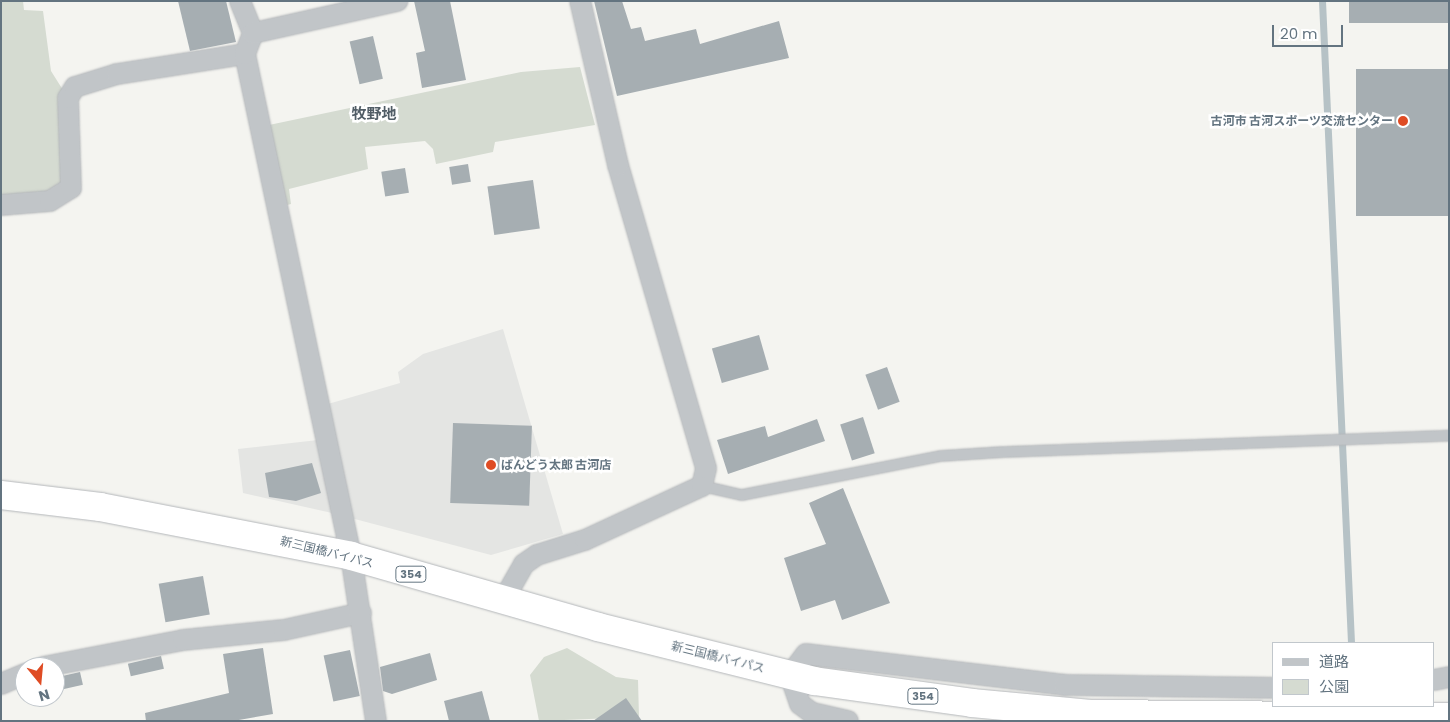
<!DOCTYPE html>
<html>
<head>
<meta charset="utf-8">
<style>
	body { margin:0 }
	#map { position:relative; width:1450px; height:722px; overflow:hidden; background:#f4f4f0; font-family:Poppins,"Noto Sans JP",sans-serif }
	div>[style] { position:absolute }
	.built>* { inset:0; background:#e4e5e3 }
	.green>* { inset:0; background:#d5dbd1 }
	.stream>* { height:7px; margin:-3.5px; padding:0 3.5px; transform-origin:3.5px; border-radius:3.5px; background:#b6c2c6 }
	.building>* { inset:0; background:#a6aeb2; transform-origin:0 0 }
	.roads { filter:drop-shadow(0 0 1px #b4b7ba) drop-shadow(0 0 1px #b4b7ba) }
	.service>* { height:10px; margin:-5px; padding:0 5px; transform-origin:5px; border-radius:5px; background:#c1c5c8 }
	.minor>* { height:20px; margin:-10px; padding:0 10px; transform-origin:10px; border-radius:10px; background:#c1c5c8 }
	.trunk>* { height:28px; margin:-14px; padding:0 14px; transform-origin:14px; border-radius:14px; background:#fff }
	.dots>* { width:14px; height:14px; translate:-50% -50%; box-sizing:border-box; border:2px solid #fff; border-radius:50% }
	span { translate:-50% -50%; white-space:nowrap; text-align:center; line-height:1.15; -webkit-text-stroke:5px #fff; paint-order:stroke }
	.shield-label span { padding:1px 4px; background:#fff; border:1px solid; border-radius:4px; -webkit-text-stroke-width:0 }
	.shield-label { font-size:11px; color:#637480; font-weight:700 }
	.poi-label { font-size:12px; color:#637480; font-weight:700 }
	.right { translate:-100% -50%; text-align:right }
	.left { translate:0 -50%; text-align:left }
	.street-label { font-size:12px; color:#637480 }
	.quarter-label { font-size:15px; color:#515d66; font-weight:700 }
	.frame { position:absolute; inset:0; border:2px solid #637480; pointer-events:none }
	.legend { position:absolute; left:1272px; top:642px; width:162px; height:65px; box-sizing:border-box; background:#fff; border:1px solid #c1c7cc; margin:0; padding:6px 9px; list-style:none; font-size:15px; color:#637480 }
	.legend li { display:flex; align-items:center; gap:10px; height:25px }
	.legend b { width:25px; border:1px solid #c1c7cc }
	.north { position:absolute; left:15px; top:657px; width:50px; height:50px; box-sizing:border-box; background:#fff; border:1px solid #c1c7cc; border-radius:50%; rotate:163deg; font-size:14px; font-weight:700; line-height:20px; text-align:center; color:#637480 }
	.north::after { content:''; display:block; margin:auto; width:18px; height:22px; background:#df4c24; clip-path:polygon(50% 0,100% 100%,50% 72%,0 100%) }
	.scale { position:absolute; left:1272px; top:25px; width:71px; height:22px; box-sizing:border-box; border:2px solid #637480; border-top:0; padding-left:6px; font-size:15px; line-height:18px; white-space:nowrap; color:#637480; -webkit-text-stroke:4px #fff; paint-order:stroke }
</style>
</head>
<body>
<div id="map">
	<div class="built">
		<div style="clip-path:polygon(503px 329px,563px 534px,491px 555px,351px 518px,328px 404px,400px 383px,398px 372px,423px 354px)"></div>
		<div style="clip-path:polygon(318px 440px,332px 513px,243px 493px,238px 449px)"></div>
	</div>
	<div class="green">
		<div style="clip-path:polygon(1px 1px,23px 1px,24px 10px,43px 11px,51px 71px,68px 98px,71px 188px,1px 205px)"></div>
		<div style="clip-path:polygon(580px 67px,595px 125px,495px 142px,493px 152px,436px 164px,433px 149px,425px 141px,365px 147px,368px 169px,289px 189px,291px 204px,287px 205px,269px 125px,521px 72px)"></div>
		<div style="clip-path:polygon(567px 648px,616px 677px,638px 680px,639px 717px,539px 721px,530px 675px,544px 657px)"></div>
	</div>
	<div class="stream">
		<div style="left:1322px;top:1px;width:643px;rotate:87.41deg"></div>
	</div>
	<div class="building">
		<div style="clip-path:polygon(178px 1px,226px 1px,236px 42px,190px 51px)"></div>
		<div style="clip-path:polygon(414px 1px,450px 1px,466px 80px,422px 88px,416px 53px,425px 51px)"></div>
		<div style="clip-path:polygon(594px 1px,622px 1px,631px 29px,641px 27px,645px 41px,696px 29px,700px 44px,779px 21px,789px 58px,617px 96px)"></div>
		<div style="left:1349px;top:1px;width:100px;height:22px"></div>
		<div style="left:373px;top:36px;width:44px;height:24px;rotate:77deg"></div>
		<div style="left:1449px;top:69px;width:147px;height:93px;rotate:90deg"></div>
		<div style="left:468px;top:164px;width:18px;height:19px;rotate:81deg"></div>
		<div style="left:405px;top:168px;width:25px;height:24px;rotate:81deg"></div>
		<div style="left:533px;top:180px;width:49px;height:46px;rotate:82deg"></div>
		<div style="left:759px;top:335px;width:36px;height:49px;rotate:74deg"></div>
		<div style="left:887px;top:367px;width:37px;height:23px;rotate:70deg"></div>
		<div style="left:863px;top:417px;width:38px;height:24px;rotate:72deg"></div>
		<div style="clip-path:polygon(817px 419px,825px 441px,728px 474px,717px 440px,765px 426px,768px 437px)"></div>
		<div style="left:453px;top:423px;width:79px;height:80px;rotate:2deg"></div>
		<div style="clip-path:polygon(312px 463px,321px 493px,296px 501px,269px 497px,265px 473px)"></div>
		<div style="clip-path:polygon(843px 488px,890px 603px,842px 620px,835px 600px,801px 611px,784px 558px,826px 544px,809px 503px)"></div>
		<div style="left:203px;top:576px;width:39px;height:45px;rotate:80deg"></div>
		<div style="clip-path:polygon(263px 648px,273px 714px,233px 721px,146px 721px,145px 713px,229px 693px,223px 654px)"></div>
		<div style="left:350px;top:650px;width:47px;height:27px;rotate:78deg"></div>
		<div style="clip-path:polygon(430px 653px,437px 680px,392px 694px,383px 691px,380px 667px)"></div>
		<div style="left:161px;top:656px;width:13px;height:34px;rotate:77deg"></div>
		<div style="left:80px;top:672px;width:13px;height:25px;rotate:77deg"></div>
		<div style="clip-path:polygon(482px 691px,490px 721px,449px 721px,444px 701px)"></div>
		<div style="clip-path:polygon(626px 698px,642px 721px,593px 721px)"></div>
	</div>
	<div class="roads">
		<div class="service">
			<div style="left:702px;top:486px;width:41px;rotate:12.7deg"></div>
			<div style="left:742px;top:495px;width:203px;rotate:-11.1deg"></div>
			<div style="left:941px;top:456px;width:62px;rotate:-3.7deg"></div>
			<div style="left:1003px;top:452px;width:446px;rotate:-2.1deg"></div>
		</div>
		<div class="minor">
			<div style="left:240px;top:1px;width:35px;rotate:68deg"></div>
			<div style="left:1px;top:205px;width:49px;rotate:-4.7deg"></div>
			<div style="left:50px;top:201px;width:25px;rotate:-32deg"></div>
			<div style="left:71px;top:188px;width:90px;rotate:-91.9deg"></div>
			<div style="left:68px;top:98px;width:13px;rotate:-58deg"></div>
			<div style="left:75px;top:87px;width:44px;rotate:-17.2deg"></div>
			<div style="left:117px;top:74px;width:130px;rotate:-8.9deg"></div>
			<div style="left:504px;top:599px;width:40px;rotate:-60.3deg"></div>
			<div style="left:524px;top:564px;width:16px;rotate:-35deg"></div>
			<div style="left:537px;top:555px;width:50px;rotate:-17.4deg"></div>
			<div style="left:585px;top:540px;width:129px;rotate:-24.8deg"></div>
			<div style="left:702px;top:486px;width:18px;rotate:-77deg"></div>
			<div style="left:706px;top:468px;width:316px;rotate:-106.2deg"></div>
			<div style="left:618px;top:165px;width:168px;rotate:-103deg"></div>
			<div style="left:43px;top:667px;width:143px;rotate:-10.9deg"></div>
			<div style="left:183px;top:640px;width:101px;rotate:-5.7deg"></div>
			<div style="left:284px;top:630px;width:79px;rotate:-12.4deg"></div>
			<div style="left:1434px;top:680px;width:15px;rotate:-11deg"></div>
			<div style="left:1px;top:684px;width:26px;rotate:-23deg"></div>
			<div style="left:376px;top:721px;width:167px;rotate:-98.6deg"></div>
			<div style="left:351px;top:556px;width:513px;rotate:-101.92deg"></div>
			<div style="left:245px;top:54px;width:22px;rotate:-69deg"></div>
			<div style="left:253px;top:33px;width:148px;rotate:-12.5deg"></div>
			<div style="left:848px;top:721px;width:37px;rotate:-167deg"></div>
			<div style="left:812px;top:713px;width:15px;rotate:-143deg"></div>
			<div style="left:800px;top:704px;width:31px;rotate:-109deg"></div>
			<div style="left:790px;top:675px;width:26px;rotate:-53deg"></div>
			<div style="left:806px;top:654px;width:261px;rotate:6.8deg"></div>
			<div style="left:1065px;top:685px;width:209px;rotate:0.8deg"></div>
		</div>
		<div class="trunk">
			<div style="left:1px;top:495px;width:100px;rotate:6.9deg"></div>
			<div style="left:100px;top:507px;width:256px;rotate:11deg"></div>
			<div style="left:351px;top:556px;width:257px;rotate:16deg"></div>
			<div style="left:598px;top:627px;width:223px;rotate:14deg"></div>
			<div style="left:814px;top:681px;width:160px;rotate:7.9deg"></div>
			<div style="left:972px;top:703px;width:119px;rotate:5.3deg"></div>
			<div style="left:1090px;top:714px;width:359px;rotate:0.5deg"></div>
		</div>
	</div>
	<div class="dots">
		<div style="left:1403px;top:121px;background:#df4c24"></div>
		<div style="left:491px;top:465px;background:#df4c24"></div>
	</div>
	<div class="shield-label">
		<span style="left:411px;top:574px">354</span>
		<span style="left:923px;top:696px">354</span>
	</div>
	<div class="poi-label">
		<span class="right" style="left:1393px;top:121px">古河市 古河スポーツ交流センター</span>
		<span class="left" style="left:501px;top:465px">ばんどう太郎 古河店</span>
	</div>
	<div class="street-label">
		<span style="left:327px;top:552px;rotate:14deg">新三国橋バイパス</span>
		<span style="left:718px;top:657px;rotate:14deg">新三国橋バイパス</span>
	</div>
	<div class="quarter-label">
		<span style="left:374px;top:114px">牧野地</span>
	</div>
	<div class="frame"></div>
	<ul class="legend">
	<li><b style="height:6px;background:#c1c5c8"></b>道路</li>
	<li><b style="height:14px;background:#d5dbd1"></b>公園</li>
	</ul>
	<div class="north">N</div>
	<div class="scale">20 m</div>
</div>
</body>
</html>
